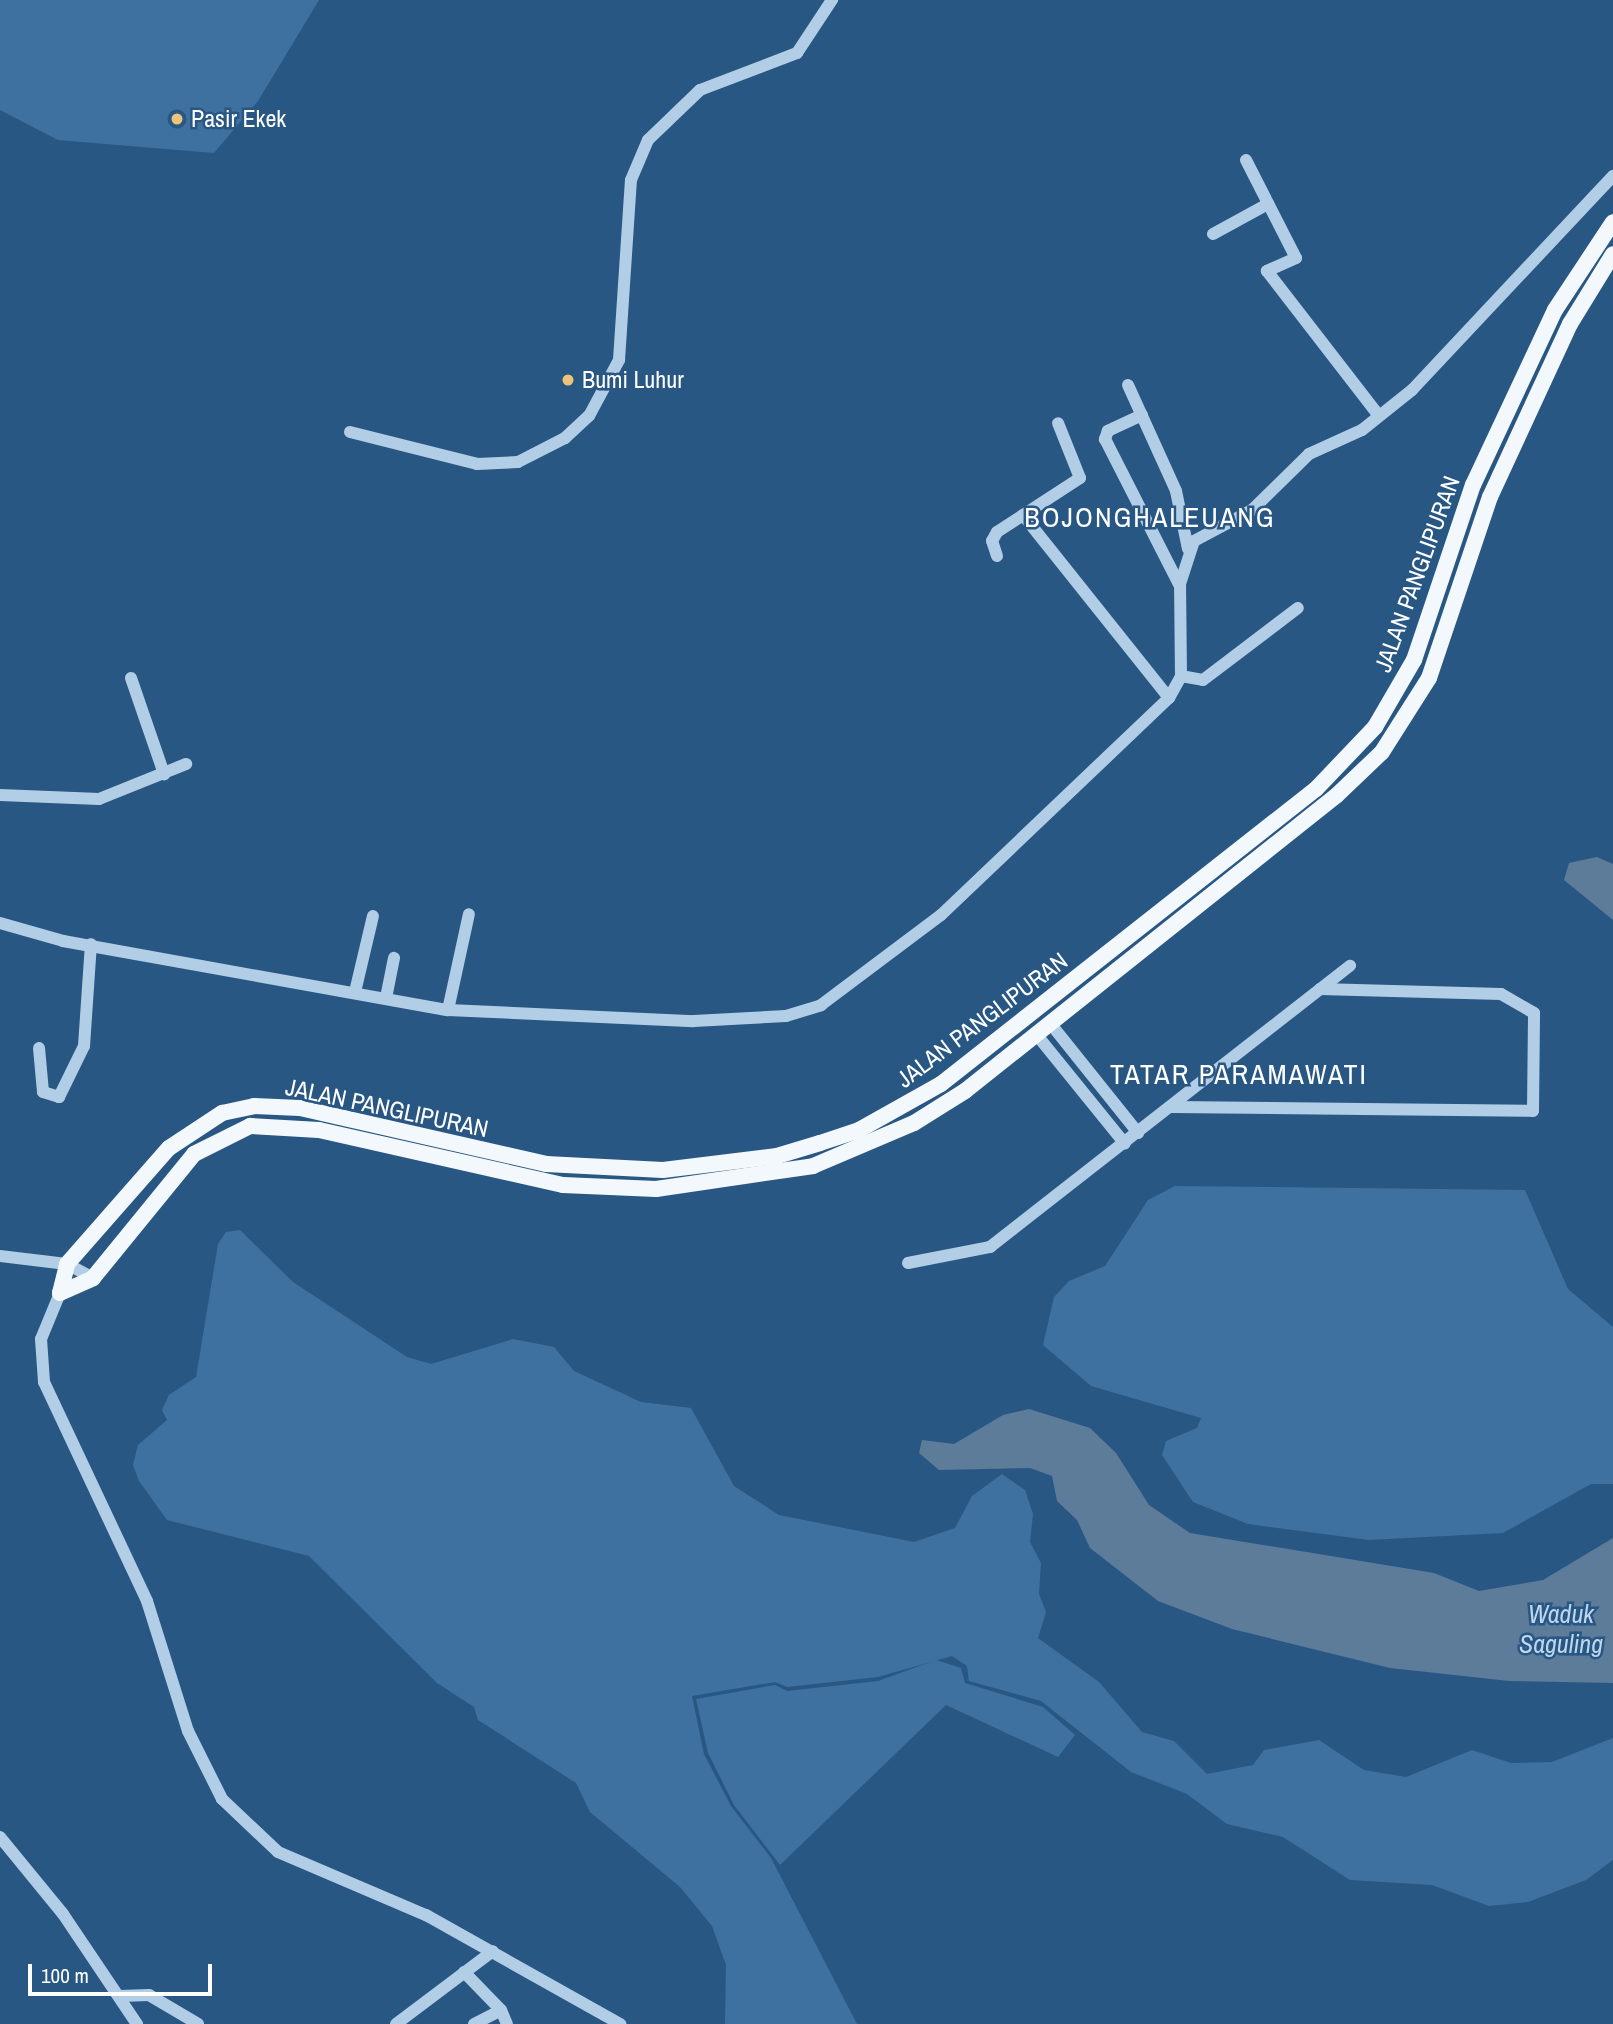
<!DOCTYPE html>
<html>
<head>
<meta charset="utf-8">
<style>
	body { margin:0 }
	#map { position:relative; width:1613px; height:2024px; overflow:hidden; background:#295783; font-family:"Archivo Narrow",sans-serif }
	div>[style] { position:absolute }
	.green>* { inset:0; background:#3e719f }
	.water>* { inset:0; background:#5c7c9a }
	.minor>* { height:12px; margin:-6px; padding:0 6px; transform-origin:6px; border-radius:6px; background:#b2cee6 }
	.major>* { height:16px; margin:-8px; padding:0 8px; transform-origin:8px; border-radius:8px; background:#f3f8fd }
	.dots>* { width:19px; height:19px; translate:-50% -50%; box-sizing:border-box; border:4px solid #295783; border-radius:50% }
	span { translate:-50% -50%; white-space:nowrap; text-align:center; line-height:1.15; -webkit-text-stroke:5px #295783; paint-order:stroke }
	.poi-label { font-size:24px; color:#fff }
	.left { translate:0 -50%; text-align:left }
	.street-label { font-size:24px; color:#fff }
	.water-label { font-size:26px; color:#bed7ee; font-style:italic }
	.quarter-label { font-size:28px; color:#fff; letter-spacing:2px }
	.scale { position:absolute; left:28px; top:1964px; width:184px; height:32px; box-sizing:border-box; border:4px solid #fff; border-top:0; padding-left:9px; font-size:21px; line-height:24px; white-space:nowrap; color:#fff; -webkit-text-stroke:5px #295783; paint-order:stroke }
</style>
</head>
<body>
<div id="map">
	<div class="green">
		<div style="clip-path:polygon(0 0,319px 0,258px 101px,214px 153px,58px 140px,0 110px)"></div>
		<div style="clip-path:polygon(1175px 1186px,1525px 1190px,1568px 1289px,1613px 1327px,1613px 1484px,1591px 1484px,1503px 1533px,1369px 1540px,1248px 1524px,1193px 1502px,1162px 1455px,1166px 1441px,1197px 1428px,1201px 1418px,1091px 1386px,1043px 1345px,1054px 1297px,1069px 1281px,1105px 1266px,1148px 1200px)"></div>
		<div style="clip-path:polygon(240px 1230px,293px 1282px,407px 1357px,431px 1364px,513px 1339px,554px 1347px,574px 1371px,641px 1402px,691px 1408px,734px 1486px,779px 1515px,914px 1542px,955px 1528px,972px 1496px,1002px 1474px,1025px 1490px,1033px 1514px,1030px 1542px,1041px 1563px,1039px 1594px,1046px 1612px,1038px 1638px,1099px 1682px,1142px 1732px,1174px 1741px,1207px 1774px,1253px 1765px,1264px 1750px,1319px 1740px,1364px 1770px,1406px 1777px,1472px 1750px,1511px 1763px,1552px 1762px,1613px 1738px,1613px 1860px,1586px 1880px,1528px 1902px,1489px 1906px,1432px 1885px,1350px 1880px,1283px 1837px,1227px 1824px,1187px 1794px,1131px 1772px,1041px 1701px,969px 1681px,967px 1666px,952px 1656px,878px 1677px,787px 1687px,775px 1682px,692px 1696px,704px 1754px,731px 1806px,771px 1858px,857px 2024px,725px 2024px,726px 1965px,712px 1926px,680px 1887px,590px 1812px,576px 1783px,478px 1720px,474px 1707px,437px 1683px,309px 1556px,167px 1520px,139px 1481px,133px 1465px,138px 1445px,167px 1420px,162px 1410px,169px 1395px,196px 1377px,218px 1244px,226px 1232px)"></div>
		<div style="clip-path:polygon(936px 1660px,961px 1668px,965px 1683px,1043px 1707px,1075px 1735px,1058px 1757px,946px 1705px,780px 1865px,734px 1805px,708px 1753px,696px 1699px,775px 1685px,787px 1691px,878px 1681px)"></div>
	</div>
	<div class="water">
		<div style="clip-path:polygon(1597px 857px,1613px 864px,1613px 920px,1564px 880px,1569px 863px)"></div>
		<div style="clip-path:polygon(1029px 1409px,1090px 1428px,1116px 1453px,1149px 1505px,1190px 1533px,1434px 1573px,1479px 1591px,1543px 1580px,1613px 1538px,1613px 1683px,1509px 1681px,1390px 1668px,1232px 1629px,1158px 1601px,1090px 1548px,1077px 1520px,1057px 1501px,1052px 1476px,1030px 1468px,939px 1470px,919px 1453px,922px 1440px,954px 1444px,1003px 1415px)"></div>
	</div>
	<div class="minor">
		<div style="left:1246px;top:160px;width:110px;rotate:63deg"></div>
		<div style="left:1296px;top:258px;width:32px;rotate:156deg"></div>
		<div style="left:1267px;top:271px;width:183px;rotate:52.3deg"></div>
		<div style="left:1213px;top:234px;width:63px;rotate:-28.6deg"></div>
		<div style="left:1128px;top:385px;width:116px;rotate:65.6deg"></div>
		<div style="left:1176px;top:491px;width:59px;rotate:78.3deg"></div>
		<div style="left:1142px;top:415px;width:38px;rotate:155deg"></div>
		<div style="left:1108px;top:431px;width:9px;rotate:111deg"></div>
		<div style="left:1105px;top:439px;width:163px;rotate:63deg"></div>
		<div style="left:350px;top:432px;width:131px;rotate:14.1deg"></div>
		<div style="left:477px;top:464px;width:41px;rotate:-2.8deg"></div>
		<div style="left:518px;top:462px;width:53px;rotate:-27.1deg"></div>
		<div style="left:565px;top:438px;width:33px;rotate:-43deg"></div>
		<div style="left:589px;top:416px;width:64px;rotate:-61.8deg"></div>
		<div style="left:619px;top:360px;width:180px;rotate:-86.2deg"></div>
		<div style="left:631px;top:180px;width:43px;rotate:-67deg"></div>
		<div style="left:648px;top:140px;width:72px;rotate:-43.9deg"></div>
		<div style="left:700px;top:90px;width:104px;rotate:-20.9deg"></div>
		<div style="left:797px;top:53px;width:64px;rotate:-56.6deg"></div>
		<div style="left:1023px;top:515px;width:234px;rotate:51.4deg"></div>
		<div style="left:997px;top:556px;width:16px;rotate:-108deg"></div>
		<div style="left:992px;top:541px;width:10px;rotate:-61deg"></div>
		<div style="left:997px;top:532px;width:99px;rotate:-33deg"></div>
		<div style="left:1080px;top:478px;width:59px;rotate:-111.8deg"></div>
		<div style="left:1181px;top:676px;width:22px;rotate:10deg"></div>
		<div style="left:1203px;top:680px;width:119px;rotate:-37.2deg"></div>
		<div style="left:131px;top:678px;width:102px;rotate:71deg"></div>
		<div style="left:0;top:795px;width:99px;rotate:2.3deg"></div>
		<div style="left:99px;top:799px;width:94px;rotate:-21.9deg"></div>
		<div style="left:0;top:923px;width:66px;rotate:15.9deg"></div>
		<div style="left:63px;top:941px;width:391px;rotate:10.2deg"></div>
		<div style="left:448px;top:1010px;width:246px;rotate:2.6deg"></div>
		<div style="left:694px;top:1021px;width:92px;rotate:-3.1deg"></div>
		<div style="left:786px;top:1016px;width:37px;rotate:-17deg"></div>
		<div style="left:821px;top:1005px;width:150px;rotate:-36.9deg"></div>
		<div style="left:941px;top:915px;width:315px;rotate:-43.6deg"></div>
		<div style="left:1169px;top:698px;width:25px;rotate:-61deg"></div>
		<div style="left:1181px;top:676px;width:92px;rotate:-90.6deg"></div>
		<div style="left:1180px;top:584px;width:45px;rotate:-72deg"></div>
		<div style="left:1194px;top:541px;width:66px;rotate:-28.1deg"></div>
		<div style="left:1252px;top:510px;width:80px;rotate:-44.5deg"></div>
		<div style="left:1309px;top:454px;width:58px;rotate:-24.4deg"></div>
		<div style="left:1362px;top:430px;width:64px;rotate:-38.7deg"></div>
		<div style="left:1412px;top:390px;width:294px;rotate:-46.8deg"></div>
		<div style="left:355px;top:992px;width:78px;rotate:-76.7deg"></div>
		<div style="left:386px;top:998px;width:41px;rotate:-78.7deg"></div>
		<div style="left:448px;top:1010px;width:98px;rotate:-77.7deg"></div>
		<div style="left:1050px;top:1023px;width:141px;rotate:51.3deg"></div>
		<div style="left:1036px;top:1034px;width:141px;rotate:51deg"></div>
		<div style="left:39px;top:1048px;width:44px;rotate:84.8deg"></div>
		<div style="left:43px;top:1092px;width:17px;rotate:17deg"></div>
		<div style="left:59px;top:1097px;width:57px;rotate:-63.9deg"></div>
		<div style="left:84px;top:1046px;width:102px;rotate:-86.1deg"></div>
		<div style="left:1171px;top:1107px;width:362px;rotate:0.6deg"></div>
		<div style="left:1533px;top:1111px;width:98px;rotate:-89.4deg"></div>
		<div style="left:1534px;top:1013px;width:38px;rotate:-150deg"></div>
		<div style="left:1501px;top:994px;width:181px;rotate:-178.4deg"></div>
		<div style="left:0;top:1256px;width:67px;rotate:6.8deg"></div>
		<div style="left:67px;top:1264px;width:30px;rotate:28deg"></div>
		<div style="left:908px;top:1263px;width:84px;rotate:-11deg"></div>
		<div style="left:990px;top:1247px;width:457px;rotate:-38deg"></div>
		<div style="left:60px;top:1293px;width:50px;rotate:112.4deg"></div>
		<div style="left:41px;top:1339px;width:43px;rotate:86deg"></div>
		<div style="left:44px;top:1382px;width:242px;rotate:64.8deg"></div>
		<div style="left:147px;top:1601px;width:136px;rotate:72.5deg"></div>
		<div style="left:188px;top:1731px;width:76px;rotate:63.4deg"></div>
		<div style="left:222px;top:1799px;width:77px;rotate:43.4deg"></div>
		<div style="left:278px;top:1852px;width:161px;rotate:23.1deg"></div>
		<div style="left:426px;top:1915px;width:223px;rotate:29.3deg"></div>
		<div style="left:0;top:1837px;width:99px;rotate:50.7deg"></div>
		<div style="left:63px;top:1914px;width:133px;rotate:56.1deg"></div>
		<div style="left:464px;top:1972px;width:53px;rotate:45.8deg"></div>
		<div style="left:120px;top:1996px;width:29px;rotate:-2deg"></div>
		<div style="left:149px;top:1995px;width:57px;rotate:30.6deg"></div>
		<div style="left:396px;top:2024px;width:121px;rotate:-37deg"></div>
		<div style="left:474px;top:2024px;width:30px;rotate:-27deg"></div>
		<div style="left:501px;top:2010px;width:15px;rotate:67deg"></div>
	</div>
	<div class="major">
		<div style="left:60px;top:1293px;width:30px;rotate:-76deg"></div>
		<div style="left:67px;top:1264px;width:154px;rotate:-48.7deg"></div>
		<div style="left:169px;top:1148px;width:64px;rotate:-33.4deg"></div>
		<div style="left:222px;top:1113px;width:33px;rotate:-12deg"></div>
		<div style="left:254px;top:1106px;width:46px;rotate:2.5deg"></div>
		<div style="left:300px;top:1108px;width:252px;rotate:12.8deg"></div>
		<div style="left:546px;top:1164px;width:117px;rotate:2.9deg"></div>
		<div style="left:663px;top:1170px;width:115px;rotate:-7deg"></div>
		<div style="left:777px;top:1156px;width:45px;rotate:-16.8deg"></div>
		<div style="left:820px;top:1143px;width:41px;rotate:-18.4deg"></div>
		<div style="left:859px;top:1130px;width:94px;rotate:-29.3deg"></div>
		<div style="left:941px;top:1084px;width:477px;rotate:-38.2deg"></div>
		<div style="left:1316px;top:789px;width:86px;rotate:-46.4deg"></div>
		<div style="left:1375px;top:727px;width:78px;rotate:-59.8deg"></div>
		<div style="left:1414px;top:660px;width:185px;rotate:-71.4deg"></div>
		<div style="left:1473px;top:485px;width:193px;rotate:-64.9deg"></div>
		<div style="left:1555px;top:310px;width:105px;rotate:-56.6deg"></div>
		<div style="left:60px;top:1293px;width:36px;rotate:-24deg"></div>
		<div style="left:93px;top:1278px;width:160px;rotate:-50.8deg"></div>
		<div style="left:194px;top:1154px;width:63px;rotate:-26.6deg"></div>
		<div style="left:250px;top:1126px;width:69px;rotate:3.3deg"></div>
		<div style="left:319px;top:1130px;width:250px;rotate:12.7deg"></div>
		<div style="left:563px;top:1185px;width:93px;rotate:2.5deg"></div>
		<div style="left:656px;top:1189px;width:159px;rotate:-8.3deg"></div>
		<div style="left:813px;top:1166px;width:110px;rotate:-23.1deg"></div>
		<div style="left:914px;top:1123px;width:60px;rotate:-32.1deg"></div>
		<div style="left:965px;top:1091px;width:475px;rotate:-38.5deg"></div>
		<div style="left:1337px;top:795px;width:62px;rotate:-43.7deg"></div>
		<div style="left:1382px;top:752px;width:88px;rotate:-57.6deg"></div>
		<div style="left:1429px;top:678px;width:191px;rotate:-71.4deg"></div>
		<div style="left:1490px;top:497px;width:191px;rotate:-65.2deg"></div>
		<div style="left:1570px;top:324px;width:82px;rotate:-58.4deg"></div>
	</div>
	<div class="dots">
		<div style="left:177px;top:119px;background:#edc379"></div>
		<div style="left:568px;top:380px;background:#edc379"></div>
	</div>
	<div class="poi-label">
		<span class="left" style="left:191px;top:119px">Pasir Ekek</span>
		<span class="left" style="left:582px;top:380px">Bumi Luhur</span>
	</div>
	<div class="street-label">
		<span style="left:1417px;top:574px;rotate:-70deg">JALAN PANGLIPURAN</span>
		<span style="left:982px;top:1020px;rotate:-37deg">JALAN PANGLIPURAN</span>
		<span style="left:387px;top:1108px;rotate:12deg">JALAN PANGLIPURAN</span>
	</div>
	<div class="water-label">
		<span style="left:1561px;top:1629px">Waduk<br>Saguling</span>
	</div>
	<div class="quarter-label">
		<span style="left:1150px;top:517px">BOJONGHALEUANG</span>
		<span style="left:1239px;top:1074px">TATAR PARAMAWATI</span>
	</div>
	<div class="scale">100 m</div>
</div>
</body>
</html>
